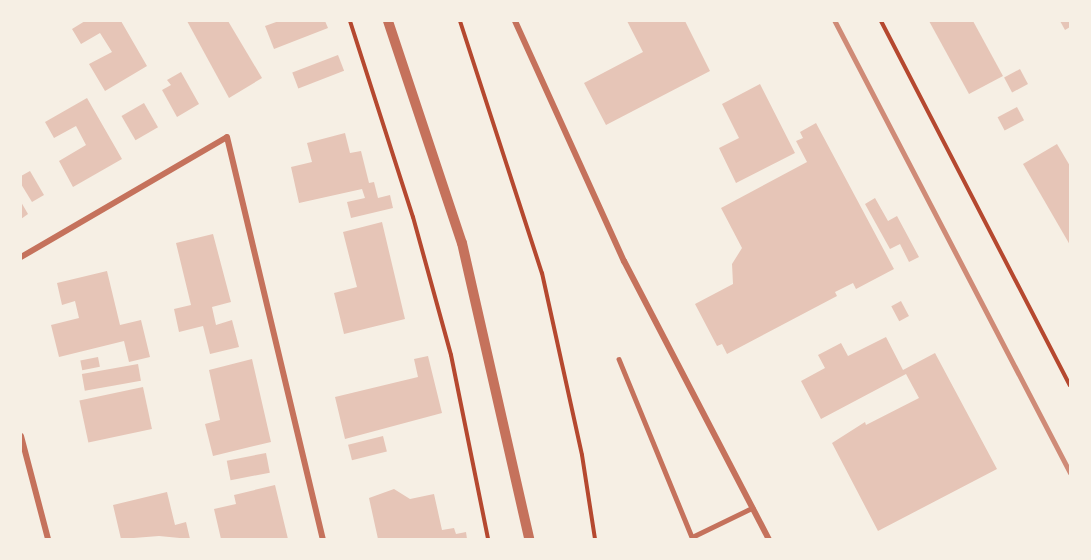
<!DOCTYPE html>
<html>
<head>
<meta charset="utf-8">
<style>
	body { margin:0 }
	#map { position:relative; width:1091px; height:560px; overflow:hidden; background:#f6efe4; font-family:"Titillium Web",sans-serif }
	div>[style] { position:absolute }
	.building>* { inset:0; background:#e6c5b7; transform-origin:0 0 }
	.path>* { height:4px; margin:-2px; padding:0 2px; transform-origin:2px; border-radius:2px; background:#b5482f }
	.service>* { height:4.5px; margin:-2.25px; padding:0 2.25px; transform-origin:2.25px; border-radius:2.25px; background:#c5725c }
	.minor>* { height:6px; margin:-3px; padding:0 3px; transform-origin:3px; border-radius:3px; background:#c5725c }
	.tertiary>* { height:10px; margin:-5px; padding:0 5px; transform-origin:5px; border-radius:5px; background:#c5725c }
	.rail>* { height:4.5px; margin:-2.25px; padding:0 2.25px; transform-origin:2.25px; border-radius:2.25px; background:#cf8b77 }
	span { translate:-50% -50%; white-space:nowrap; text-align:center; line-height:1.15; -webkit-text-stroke:6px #f6efe4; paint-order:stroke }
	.frame { position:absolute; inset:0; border:22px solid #f6efe4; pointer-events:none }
</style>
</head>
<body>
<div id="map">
	<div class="building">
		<div style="clip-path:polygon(85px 21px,121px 21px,147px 66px,105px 91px,89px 64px,112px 52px,100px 33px,81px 44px,72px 29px)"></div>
		<div style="clip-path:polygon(187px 21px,228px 21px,262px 78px,229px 98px)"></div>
		<div style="clip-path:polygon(279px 21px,325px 21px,328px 28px,274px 49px,265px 26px)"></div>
		<div style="clip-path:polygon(627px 21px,685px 21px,710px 71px,606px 125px,584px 83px,643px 52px)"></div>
		<div style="clip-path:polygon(929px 21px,973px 21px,1003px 76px,969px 94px)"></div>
		<div style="clip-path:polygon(1060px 21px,1070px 21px,1070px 27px,1065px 30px)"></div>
		<div style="left:338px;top:55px;width:17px;height:49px;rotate:69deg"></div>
		<div style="left:1020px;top:69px;width:17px;height:18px;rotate:62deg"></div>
		<div style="clip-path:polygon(181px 72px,199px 104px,177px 117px,162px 90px,171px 85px,167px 80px)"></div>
		<div style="clip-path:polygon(760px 84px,795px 153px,736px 183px,719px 148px,739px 138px,722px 104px)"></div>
		<div style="clip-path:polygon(87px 98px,122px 159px,73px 187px,59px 161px,86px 145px,76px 126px,54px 138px,45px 122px)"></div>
		<div style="left:144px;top:103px;width:28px;height:26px;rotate:60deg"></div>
		<div style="left:1017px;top:107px;width:15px;height:22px;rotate:62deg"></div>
		<div style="clip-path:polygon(816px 123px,894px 269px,856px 289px,853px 283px,835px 292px,837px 296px,727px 354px,722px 344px,717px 346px,695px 304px,733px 284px,732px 264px,742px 248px,721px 208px,807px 162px,796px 141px,803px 138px,800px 132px)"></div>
		<div style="clip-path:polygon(345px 133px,350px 153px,361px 151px,369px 183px,374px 182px,378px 198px,390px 195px,393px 208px,351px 218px,347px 202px,365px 198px,362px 189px,299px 203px,291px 167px,312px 162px,307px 143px)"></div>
		<div style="clip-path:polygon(1057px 144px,1070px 166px,1070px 245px,1023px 164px)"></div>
		<div style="clip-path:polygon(30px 171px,44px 195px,32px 202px,21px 184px,21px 176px)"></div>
		<div style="clip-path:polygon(875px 198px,888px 221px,897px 216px,919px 257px,909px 262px,900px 244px,890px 249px,865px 204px)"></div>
		<div style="clip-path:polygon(21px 202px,28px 214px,21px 219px)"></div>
		<div style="clip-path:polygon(382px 222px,405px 319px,344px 334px,334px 293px,357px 287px,343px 232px)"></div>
		<div style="clip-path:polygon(213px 234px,231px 302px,212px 307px,216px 325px,232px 320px,239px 347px,210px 354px,203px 326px,179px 332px,174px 309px,191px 305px,176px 243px)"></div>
		<div style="clip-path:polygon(107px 271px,120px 325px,141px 320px,150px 357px,129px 362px,124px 341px,59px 357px,51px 325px,79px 318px,75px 301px,62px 305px,57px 283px)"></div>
		<div style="left:901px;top:301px;width:17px;height:11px;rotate:62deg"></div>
		<div style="clip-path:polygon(886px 337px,903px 370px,935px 353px,997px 469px,878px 531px,832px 443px,865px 422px,866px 425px,919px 398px,906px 374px,821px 419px,801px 381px,825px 368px,818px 355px,841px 343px,848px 356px)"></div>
		<div style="clip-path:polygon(428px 356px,442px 413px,345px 439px,335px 397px,418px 377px,414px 359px)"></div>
		<div style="left:98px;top:357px;width:10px;height:18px;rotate:79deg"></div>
		<div style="clip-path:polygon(252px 359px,271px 442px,213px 456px,205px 424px,220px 420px,209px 370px)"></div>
		<div style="left:138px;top:364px;width:17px;height:57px;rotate:80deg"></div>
		<div style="left:143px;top:387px;width:43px;height:65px;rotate:78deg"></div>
		<div style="left:383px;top:436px;width:16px;height:36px;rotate:76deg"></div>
		<div style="left:266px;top:453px;width:20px;height:40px;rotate:79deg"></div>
		<div style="clip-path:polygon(275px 485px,288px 539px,221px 539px,214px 509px,236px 504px,234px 495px)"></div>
		<div style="clip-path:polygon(394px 489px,410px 499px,434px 494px,442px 530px,454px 528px,456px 534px,466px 532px,467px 539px,378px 539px,369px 498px)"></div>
		<div style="clip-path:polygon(167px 492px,175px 525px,186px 522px,190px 539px,159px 536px,121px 539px,113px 505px)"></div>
	</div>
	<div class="path">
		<div style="left:350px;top:21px;width:206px;rotate:72.2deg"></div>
		<div style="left:413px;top:217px;width:143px;rotate:74.6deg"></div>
		<div style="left:451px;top:355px;width:188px;rotate:78.6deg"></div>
		<div style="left:460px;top:21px;width:265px;rotate:72deg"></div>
		<div style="left:542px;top:273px;width:186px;rotate:77.6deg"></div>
		<div style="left:582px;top:455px;width:85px;rotate:81.2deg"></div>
		<div style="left:881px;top:21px;width:410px;rotate:62.6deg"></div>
	</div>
	<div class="service">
		<div style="left:619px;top:359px;width:192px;rotate:67.7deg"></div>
		<div style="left:692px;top:537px;width:67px;rotate:-25.8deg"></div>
	</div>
	<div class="minor">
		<div style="left:515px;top:21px;width:264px;rotate:65.6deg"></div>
		<div style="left:624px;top:261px;width:314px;rotate:62.5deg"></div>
		<div style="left:21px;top:257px;width:238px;rotate:-30.2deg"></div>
		<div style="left:227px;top:137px;width:413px;rotate:76.6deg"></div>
		<div style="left:21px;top:436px;width:106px;rotate:75.3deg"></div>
	</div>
	<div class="tertiary">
		<div style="left:388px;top:21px;width:234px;rotate:71.6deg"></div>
		<div style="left:462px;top:243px;width:303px;rotate:77.2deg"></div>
	</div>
	<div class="rail">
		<div style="left:835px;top:21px;width:509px;rotate:62.48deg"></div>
	</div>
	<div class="frame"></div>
</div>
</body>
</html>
